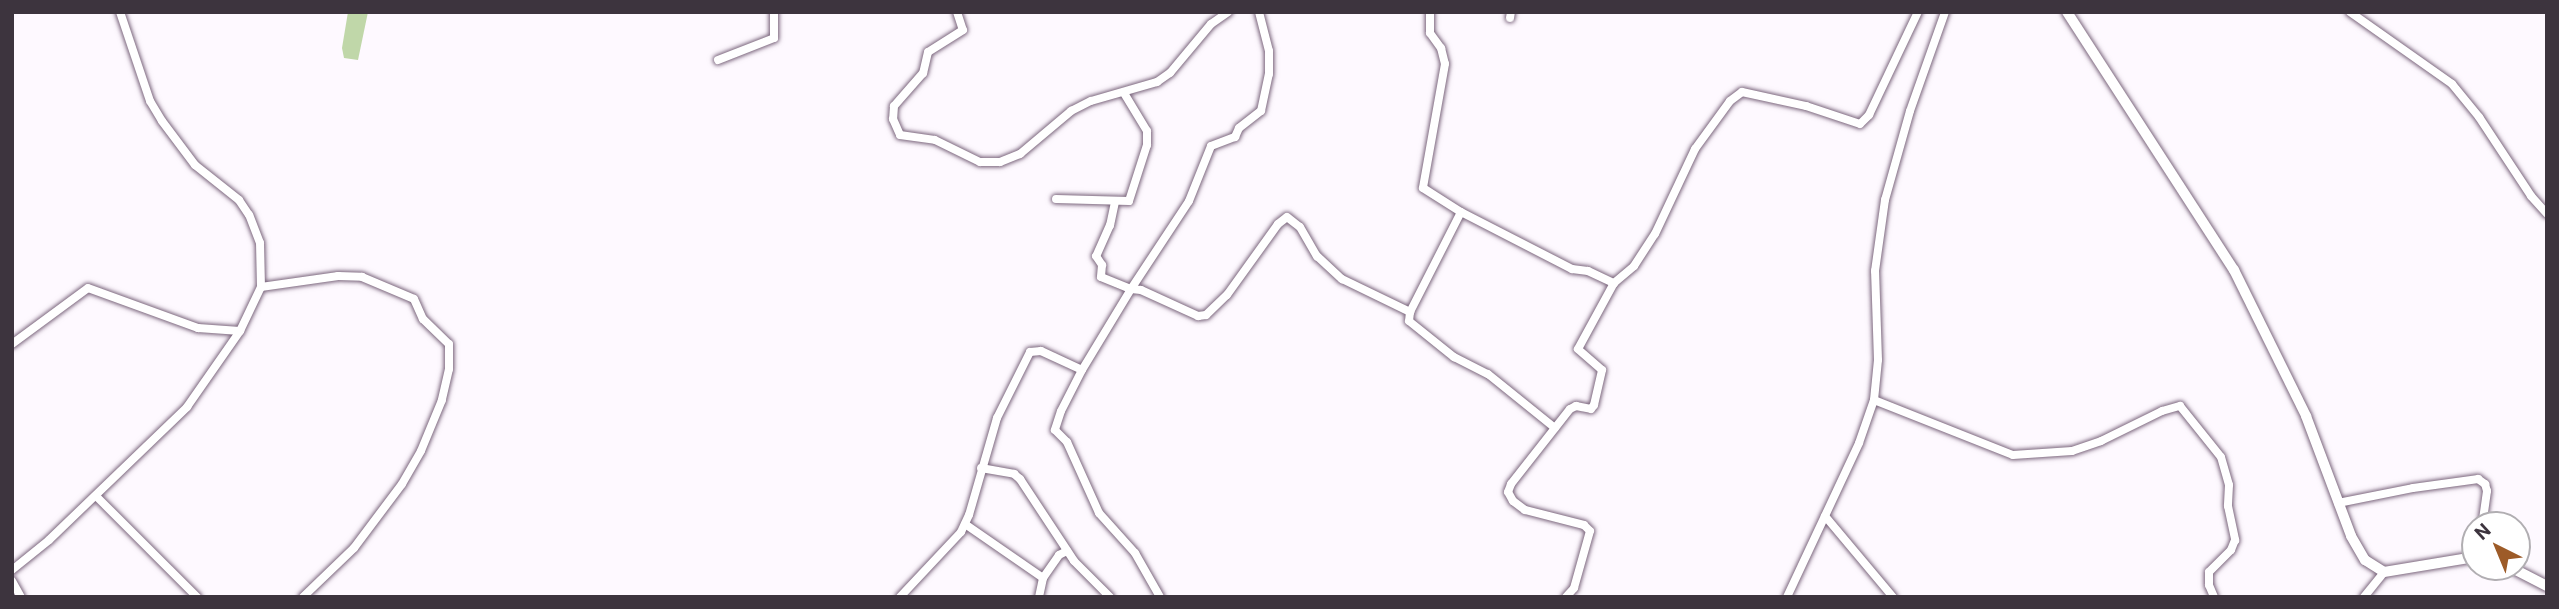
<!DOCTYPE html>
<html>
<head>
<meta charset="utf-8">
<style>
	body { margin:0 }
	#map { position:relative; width:2559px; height:609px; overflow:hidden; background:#fef9ff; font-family:Roboto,sans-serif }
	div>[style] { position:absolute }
	.green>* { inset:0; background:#c0d7a9 }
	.roads { filter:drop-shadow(0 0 2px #7c677e) drop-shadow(0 0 2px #7c677e) }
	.minor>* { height:8px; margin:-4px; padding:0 4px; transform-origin:4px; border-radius:4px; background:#fff }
	.tertiary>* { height:10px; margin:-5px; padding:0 5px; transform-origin:5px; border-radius:5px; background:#fff }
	span { translate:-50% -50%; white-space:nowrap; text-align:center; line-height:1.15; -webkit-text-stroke:6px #fff; paint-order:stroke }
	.frame { position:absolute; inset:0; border:14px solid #3d343e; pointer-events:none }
	.north { position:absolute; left:2461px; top:511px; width:70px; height:70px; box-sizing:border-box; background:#fff; border:2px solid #b1aeb2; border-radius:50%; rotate:317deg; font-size:19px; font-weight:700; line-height:28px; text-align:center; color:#3d343e }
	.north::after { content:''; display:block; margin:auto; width:24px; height:32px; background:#9d5b28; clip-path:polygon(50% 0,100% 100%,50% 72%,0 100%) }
</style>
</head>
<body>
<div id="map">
	<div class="green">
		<div style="clip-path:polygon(348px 12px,368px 12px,358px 60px,344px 58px,342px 48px)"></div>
	</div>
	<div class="roads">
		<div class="minor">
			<div style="left:957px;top:12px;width:19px;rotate:72deg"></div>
			<div style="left:963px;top:30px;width:41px;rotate:147.8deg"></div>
			<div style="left:928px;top:52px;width:22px;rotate:103deg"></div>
			<div style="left:923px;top:73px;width:44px;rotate:131.3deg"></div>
			<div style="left:894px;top:106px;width:13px;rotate:94deg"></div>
			<div style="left:893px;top:119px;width:17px;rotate:66deg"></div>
			<div style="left:900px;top:135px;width:35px;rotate:8deg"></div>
			<div style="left:935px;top:140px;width:50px;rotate:26.1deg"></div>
			<div style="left:980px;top:162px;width:20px"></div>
			<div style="left:1000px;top:162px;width:22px;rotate:-22deg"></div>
			<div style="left:1020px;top:154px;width:67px;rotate:-40.1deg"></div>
			<div style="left:1071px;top:111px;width:22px;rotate:-27deg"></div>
			<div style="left:1091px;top:101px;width:69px;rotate:-16.1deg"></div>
			<div style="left:1157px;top:82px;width:16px;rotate:-35deg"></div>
			<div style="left:1170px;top:73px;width:64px;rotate:-50.1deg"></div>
			<div style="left:1211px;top:24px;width:21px;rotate:-35deg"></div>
			<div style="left:1430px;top:12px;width:21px;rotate:90deg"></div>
			<div style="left:1430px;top:33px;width:19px;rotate:54deg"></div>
			<div style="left:1441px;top:48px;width:16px;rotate:76deg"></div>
			<div style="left:1445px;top:64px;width:126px;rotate:100.1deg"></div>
			<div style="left:1423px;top:188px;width:45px;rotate:32.3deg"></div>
			<div style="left:1461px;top:212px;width:125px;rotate:27.2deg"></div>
			<div style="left:1572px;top:269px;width:16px;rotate:7deg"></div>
			<div style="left:1588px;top:271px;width:29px;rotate:25deg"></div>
			<div style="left:2350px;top:12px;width:125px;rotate:35.2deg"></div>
			<div style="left:2452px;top:84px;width:43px;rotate:50.7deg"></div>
			<div style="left:2479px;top:117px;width:95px;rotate:56.6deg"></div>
			<div style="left:2531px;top:196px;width:24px;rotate:48deg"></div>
			<div style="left:1510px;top:18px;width:6px;rotate:-81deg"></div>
			<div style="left:718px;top:60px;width:60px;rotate:-21.4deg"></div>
			<div style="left:774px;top:38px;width:26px;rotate:-90deg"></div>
			<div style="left:1056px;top:199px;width:73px;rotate:1.6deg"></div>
			<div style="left:1129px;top:201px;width:59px;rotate:-72.2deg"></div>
			<div style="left:1147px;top:145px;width:14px;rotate:-90deg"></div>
			<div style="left:1147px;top:131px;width:44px;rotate:-121.2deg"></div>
			<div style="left:1115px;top:202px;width:24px;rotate:102deg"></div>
			<div style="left:1110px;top:225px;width:34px;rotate:114deg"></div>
			<div style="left:1096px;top:256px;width:11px;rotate:56deg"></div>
			<div style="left:1102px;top:265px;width:12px;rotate:95deg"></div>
			<div style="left:1101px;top:277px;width:32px;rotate:22deg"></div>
			<div style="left:1131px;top:289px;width:105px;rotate:-56.6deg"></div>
			<div style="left:1189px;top:201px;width:59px;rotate:-68.2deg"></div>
			<div style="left:1211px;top:146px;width:26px;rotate:-21deg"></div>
			<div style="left:1235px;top:137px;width:10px;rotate:-66deg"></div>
			<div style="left:1239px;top:128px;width:28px;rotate:-38deg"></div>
			<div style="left:1261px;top:111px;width:38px;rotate:-78deg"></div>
			<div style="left:1269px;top:74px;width:23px;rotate:-90deg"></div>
			<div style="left:1269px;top:51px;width:40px;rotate:-104.4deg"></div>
			<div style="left:1461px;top:212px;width:112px;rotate:117deg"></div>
			<div style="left:1410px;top:312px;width:9px;rotate:96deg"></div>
			<div style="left:1409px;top:321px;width:58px;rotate:38.7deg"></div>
			<div style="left:1454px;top:357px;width:38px;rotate:27deg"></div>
			<div style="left:1488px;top:374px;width:86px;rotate:38.9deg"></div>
			<div style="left:261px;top:287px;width:78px;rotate:-8.1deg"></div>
			<div style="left:338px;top:276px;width:24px;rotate:2deg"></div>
			<div style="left:362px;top:277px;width:56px;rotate:22.9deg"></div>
			<div style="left:414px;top:299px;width:22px;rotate:66deg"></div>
			<div style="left:423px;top:319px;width:36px;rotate:44deg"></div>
			<div style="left:449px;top:344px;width:25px;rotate:90deg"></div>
			<div style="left:449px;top:369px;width:32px;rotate:103deg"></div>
			<div style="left:442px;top:400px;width:55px;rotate:112.4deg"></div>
			<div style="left:421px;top:451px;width:38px;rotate:120deg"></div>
			<div style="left:402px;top:484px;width:80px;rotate:126.9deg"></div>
			<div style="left:354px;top:548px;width:71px;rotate:136.1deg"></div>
			<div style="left:12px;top:344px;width:94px;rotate:-36.4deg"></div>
			<div style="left:88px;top:288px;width:117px;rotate:20deg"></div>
			<div style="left:198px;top:328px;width:42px;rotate:4.1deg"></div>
			<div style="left:1082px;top:370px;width:46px;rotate:117.1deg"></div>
			<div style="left:1061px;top:411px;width:20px;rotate:108deg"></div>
			<div style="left:1055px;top:430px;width:17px;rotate:45deg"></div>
			<div style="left:1067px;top:442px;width:78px;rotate:65.7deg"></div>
			<div style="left:1099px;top:513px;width:54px;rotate:48deg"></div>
			<div style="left:1135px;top:553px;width:51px;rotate:60.4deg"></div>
			<div style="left:1874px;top:400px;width:149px;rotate:21.6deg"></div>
			<div style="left:2013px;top:455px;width:59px;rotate:-3.9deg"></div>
			<div style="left:2072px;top:451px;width:31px;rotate:-19deg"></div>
			<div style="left:2101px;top:441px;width:68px;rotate:-26.2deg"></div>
			<div style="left:2162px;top:411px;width:19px;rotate:-16deg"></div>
			<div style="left:2180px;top:406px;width:65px;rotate:51.2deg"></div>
			<div style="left:2221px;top:457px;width:29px;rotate:74deg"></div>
			<div style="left:2229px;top:485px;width:21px;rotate:93deg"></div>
			<div style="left:2228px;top:506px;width:35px;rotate:78deg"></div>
			<div style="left:2235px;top:540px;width:11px;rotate:112deg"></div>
			<div style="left:2231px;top:550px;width:31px;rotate:135deg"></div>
			<div style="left:2209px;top:572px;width:13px;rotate:90deg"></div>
			<div style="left:2209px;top:585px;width:13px;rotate:67deg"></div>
			<div style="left:981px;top:468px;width:34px;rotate:10deg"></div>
			<div style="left:1014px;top:474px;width:8px;rotate:40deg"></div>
			<div style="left:1020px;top:479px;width:98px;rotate:56.6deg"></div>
			<div style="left:1074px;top:561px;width:51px;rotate:45deg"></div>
			<div style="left:96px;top:496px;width:143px;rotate:45deg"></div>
			<div style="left:2338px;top:503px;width:76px;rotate:-11.3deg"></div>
			<div style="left:2413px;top:488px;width:66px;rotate:-7.9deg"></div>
			<div style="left:2478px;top:479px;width:9px;rotate:36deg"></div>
			<div style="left:2485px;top:484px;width:7px;rotate:74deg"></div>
			<div style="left:2487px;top:491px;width:34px;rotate:98deg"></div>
			<div style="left:1825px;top:516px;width:106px;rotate:50deg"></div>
			<div style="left:965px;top:524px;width:95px;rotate:34.7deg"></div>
			<div style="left:12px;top:570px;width:48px;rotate:-39deg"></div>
			<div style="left:49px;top:540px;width:192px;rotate:-43.9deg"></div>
			<div style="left:187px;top:407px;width:93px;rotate:-55.1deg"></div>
			<div style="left:240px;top:331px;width:49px;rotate:-64.5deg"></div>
			<div style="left:261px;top:287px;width:44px;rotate:-91.3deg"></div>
			<div style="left:260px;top:243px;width:30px;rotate:-111deg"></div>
			<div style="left:249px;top:215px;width:18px;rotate:-124deg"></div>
			<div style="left:239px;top:200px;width:56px;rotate:-141.5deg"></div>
			<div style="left:195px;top:165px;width:55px;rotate:-126.9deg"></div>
			<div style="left:162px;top:121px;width:23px;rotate:-121deg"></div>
			<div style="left:150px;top:101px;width:94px;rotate:-108.6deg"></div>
			<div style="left:12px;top:581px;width:18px;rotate:61deg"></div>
			<div style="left:900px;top:597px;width:89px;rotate:-46.8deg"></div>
			<div style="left:961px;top:532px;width:19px;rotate:-65deg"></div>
			<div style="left:969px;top:515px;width:101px;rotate:-73.9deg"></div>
			<div style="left:997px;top:418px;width:74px;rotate:-63.4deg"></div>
			<div style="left:1030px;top:352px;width:11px;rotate:-5deg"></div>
			<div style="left:1041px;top:351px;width:45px;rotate:24.9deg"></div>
			<div style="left:1082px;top:370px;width:95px;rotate:-58.8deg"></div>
			<div style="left:1131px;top:289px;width:10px;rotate:6deg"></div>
			<div style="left:1141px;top:290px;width:63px;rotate:24.5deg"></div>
			<div style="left:1198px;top:316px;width:8px;rotate:-7deg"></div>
			<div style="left:1206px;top:315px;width:29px;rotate:-44deg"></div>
			<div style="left:1227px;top:295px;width:87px;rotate:-54.3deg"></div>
			<div style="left:1278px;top:224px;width:11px;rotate:-38deg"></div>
			<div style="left:1287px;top:217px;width:16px;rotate:38deg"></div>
			<div style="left:1300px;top:227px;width:34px;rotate:60deg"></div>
			<div style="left:1317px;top:256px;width:34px;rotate:43deg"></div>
			<div style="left:1342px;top:279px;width:76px;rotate:25.9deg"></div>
			<div style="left:1039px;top:597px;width:19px;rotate:-78deg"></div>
			<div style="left:1043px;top:578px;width:28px;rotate:-55deg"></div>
			<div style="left:1059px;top:555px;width:9px;rotate:-27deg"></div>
			<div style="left:1566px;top:597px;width:12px;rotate:-48deg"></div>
			<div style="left:1574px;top:588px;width:59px;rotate:-74.3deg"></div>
			<div style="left:1590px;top:531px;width:8px;rotate:-135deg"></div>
			<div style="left:1584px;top:525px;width:61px;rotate:-165.7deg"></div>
			<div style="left:1525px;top:510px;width:15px;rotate:-143deg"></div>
			<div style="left:1513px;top:501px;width:10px;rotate:-119deg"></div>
			<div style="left:1508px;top:492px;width:9px;rotate:-69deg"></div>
			<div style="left:1511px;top:484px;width:95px;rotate:-51.8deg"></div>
			<div style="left:1570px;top:409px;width:7px;rotate:-27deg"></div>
			<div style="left:1576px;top:406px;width:15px;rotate:11deg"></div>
			<div style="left:1591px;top:409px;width:5px;rotate:-53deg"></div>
			<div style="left:1594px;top:405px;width:36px;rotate:-77deg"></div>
			<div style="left:1602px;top:370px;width:32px;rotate:-139deg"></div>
			<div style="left:1578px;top:349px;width:75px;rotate:-61.4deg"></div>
			<div style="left:1614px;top:283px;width:26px;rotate:-40deg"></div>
			<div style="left:1634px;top:266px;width:38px;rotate:-57deg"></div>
			<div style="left:1655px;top:234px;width:94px;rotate:-64.8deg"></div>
			<div style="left:1695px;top:149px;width:59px;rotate:-53.9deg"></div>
			<div style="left:1730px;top:101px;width:15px;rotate:-37deg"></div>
			<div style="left:1742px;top:92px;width:66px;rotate:12.3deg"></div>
			<div style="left:1806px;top:106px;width:57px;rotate:18.4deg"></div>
			<div style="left:1860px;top:124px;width:13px;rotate:-45deg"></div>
			<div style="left:1869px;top:115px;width:114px;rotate:-64.6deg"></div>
			<div style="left:1787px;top:597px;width:170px;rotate:-64.9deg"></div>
			<div style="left:1859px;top:443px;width:46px;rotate:-70.8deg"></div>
			<div style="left:1874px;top:400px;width:40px;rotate:-84.3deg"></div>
			<div style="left:1878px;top:360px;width:89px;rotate:-91.9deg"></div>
			<div style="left:1875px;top:271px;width:72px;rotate:-82deg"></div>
			<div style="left:1885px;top:200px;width:92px;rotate:-74.3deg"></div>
			<div style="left:1910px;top:111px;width:105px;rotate:-70.5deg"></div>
			<div style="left:2364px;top:597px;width:32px;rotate:-51deg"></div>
		</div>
		<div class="tertiary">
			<div style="left:2067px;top:12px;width:307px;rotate:57.1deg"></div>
			<div style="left:2234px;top:270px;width:163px;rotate:63.7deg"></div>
			<div style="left:2306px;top:416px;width:128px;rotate:69.4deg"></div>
			<div style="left:2351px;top:536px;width:28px;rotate:60deg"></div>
			<div style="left:2365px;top:560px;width:22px;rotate:32deg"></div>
			<div style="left:2384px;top:572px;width:92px;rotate:-9.4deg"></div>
			<div style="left:2510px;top:567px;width:42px;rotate:27.2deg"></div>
		</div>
	</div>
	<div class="frame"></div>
	<div class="north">N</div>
</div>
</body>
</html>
